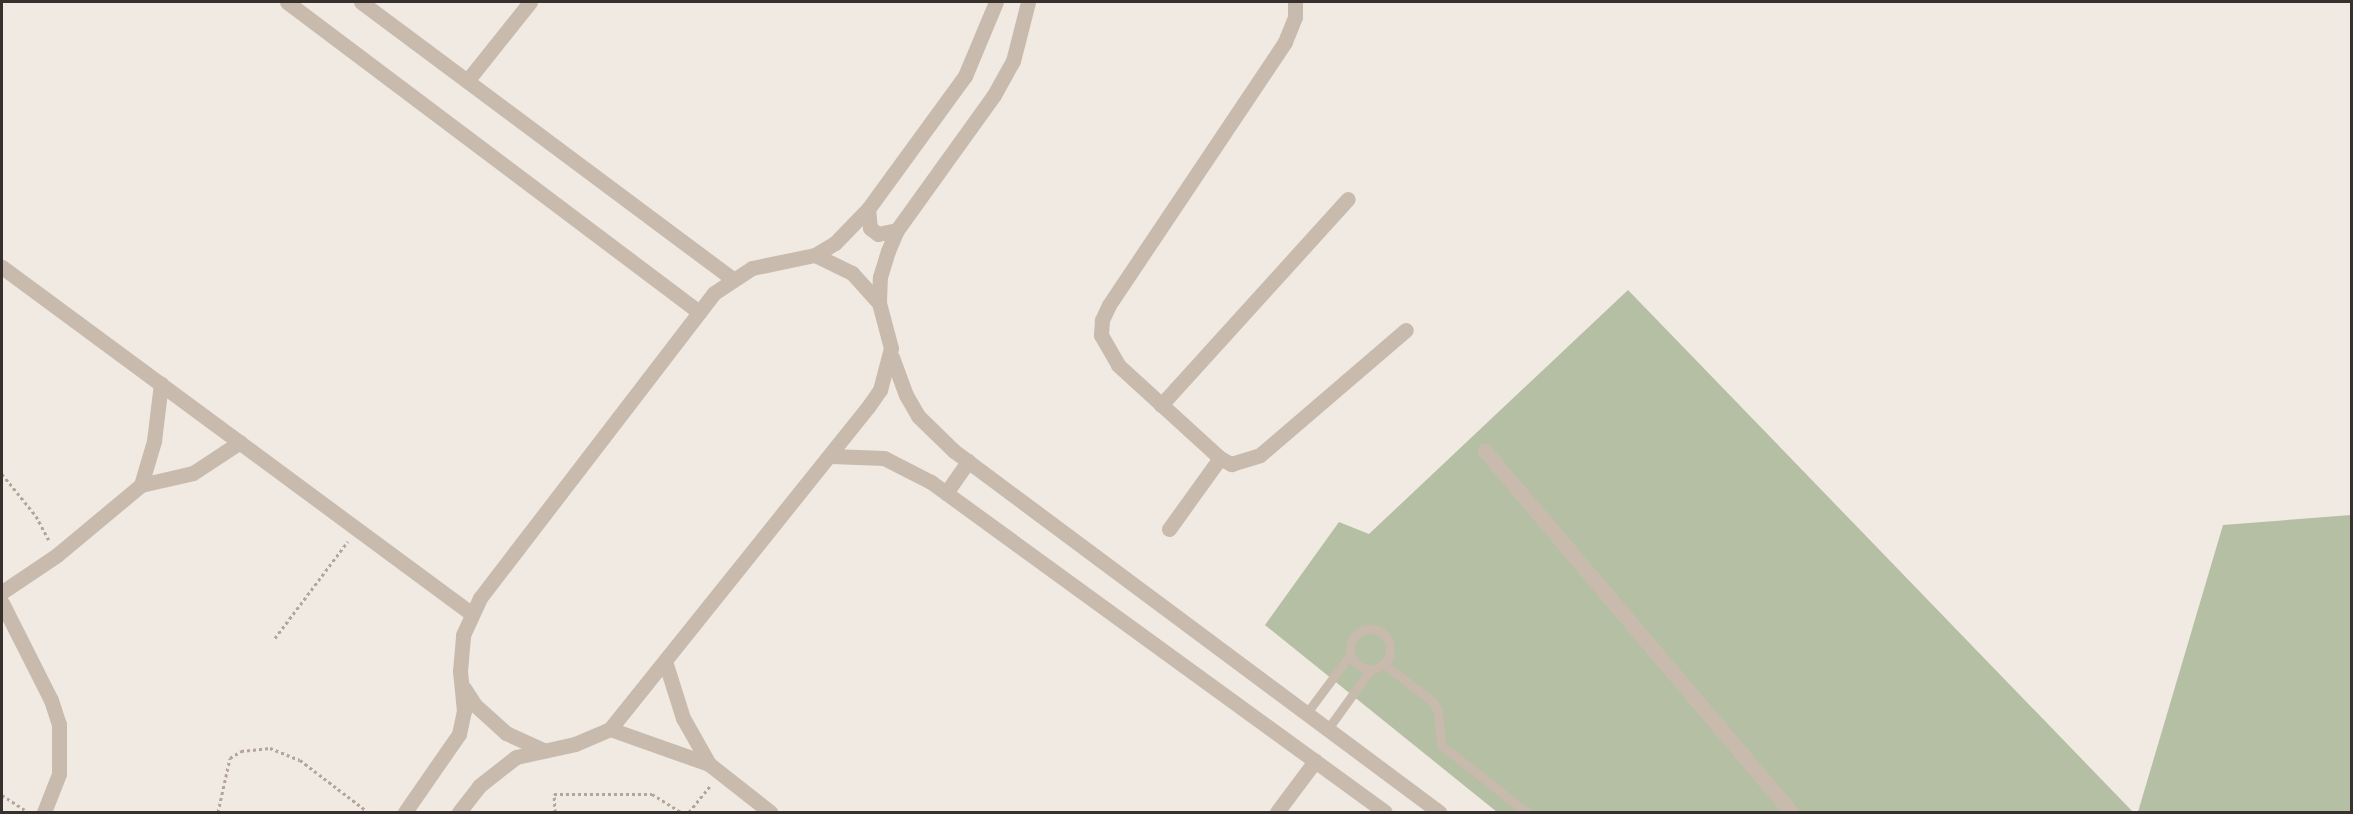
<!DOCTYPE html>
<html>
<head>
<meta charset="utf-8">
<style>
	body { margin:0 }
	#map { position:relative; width:2353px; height:814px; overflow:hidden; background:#f1eae2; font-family:Rubik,sans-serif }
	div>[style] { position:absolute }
	.green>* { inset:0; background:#b5bfa3 }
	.path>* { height:3px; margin-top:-1.5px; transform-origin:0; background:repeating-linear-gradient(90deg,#b4a599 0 3px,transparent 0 6px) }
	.lane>* { height:9px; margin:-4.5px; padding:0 4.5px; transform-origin:4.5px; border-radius:4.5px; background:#c8bbae }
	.lane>.ring { margin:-4.5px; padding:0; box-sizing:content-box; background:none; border:9px solid #c8bbae; border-radius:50% }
	.street>* { height:15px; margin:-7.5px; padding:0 7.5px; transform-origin:7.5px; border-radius:7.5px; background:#c8bbae }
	span { translate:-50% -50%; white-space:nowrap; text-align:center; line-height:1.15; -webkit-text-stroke:4.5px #f9f4ee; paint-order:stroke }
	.frame { position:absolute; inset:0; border:3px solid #38302c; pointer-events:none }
</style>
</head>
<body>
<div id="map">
	<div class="green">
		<div style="clip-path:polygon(1628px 290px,2133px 812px,1497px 812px,1265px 625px,1339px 522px,1369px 534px)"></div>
		<div style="clip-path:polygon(2351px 515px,2351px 812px,2138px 812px,2223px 525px)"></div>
	</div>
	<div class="path">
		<div style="left:2px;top:474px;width:54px;rotate:51deg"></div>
		<div style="left:36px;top:516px;width:27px;rotate:62deg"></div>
		<div style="left:275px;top:638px;width:121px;rotate:-53deg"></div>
		<div style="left:2px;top:795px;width:31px;rotate:33deg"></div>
		<div style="left:218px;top:812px;width:55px;rotate:-77.5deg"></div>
		<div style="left:230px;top:758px;width:13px;rotate:-32deg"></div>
		<div style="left:241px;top:751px;width:29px;rotate:-6deg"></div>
		<div style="left:270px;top:748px;width:32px;rotate:22deg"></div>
		<div style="left:300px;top:760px;width:86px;rotate:37.4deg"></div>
		<div style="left:555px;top:812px;width:18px;rotate:-93deg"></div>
		<div style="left:554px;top:794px;width:98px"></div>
		<div style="left:652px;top:794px;width:34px;rotate:32deg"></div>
		<div style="left:689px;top:812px;width:33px;rotate:-51deg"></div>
	</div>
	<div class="lane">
		<div class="ring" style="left:1350px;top:629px;width:31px;height:31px"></div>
		<div style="left:1384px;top:664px;width:62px;rotate:37.8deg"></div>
		<div style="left:1433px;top:702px;width:10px;rotate:61deg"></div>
		<div style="left:1438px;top:711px;width:34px;rotate:85deg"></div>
		<div style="left:1441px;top:745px;width:108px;rotate:38.2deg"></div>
		<div style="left:1306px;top:714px;width:74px;rotate:-53.3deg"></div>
		<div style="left:1327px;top:730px;width:75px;rotate:-54.2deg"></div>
	</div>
	<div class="street">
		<div style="left:287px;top:2px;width:516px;rotate:36.96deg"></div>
		<div style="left:361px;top:2px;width:464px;rotate:36.7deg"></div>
		<div style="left:1295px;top:2px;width:15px;rotate:90deg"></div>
		<div style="left:1295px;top:17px;width:27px;rotate:112deg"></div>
		<div style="left:1285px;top:42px;width:316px;rotate:123.8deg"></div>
		<div style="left:1109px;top:305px;width:17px;rotate:115deg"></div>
		<div style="left:1102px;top:320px;width:15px;rotate:94deg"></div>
		<div style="left:1101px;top:335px;width:34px;rotate:60deg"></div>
		<div style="left:1118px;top:365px;width:138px;rotate:42.4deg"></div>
		<div style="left:1220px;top:458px;width:13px;rotate:29deg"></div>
		<div style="left:1231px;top:464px;width:30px;rotate:-17deg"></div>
		<div style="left:1260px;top:455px;width:192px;rotate:-40.6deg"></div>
		<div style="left:467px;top:81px;width:101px;rotate:-51.4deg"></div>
		<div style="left:868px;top:209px;width:19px;rotate:84deg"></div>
		<div style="left:870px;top:228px;width:10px;rotate:37deg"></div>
		<div style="left:878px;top:234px;width:19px;rotate:-12deg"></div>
		<div style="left:815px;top:255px;width:41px;rotate:25.9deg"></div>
		<div style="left:852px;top:273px;width:40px;rotate:48deg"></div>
		<div style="left:2px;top:267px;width:584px;rotate:36.44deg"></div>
		<div style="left:892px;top:357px;width:40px;rotate:69.8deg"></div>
		<div style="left:906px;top:395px;width:24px;rotate:60deg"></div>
		<div style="left:918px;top:416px;width:50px;rotate:44.2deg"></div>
		<div style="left:954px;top:451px;width:605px;rotate:36.66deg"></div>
		<div style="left:1161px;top:405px;width:278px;rotate:-47.8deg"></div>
		<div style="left:1485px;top:451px;width:473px;rotate:49.7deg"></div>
		<div style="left:831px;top:456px;width:53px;rotate:2.2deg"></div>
		<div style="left:884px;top:458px;width:53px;rotate:27.1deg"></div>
		<div style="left:931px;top:482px;width:561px;rotate:36.01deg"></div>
		<div style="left:141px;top:485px;width:53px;rotate:-13deg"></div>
		<div style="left:193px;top:473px;width:56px;rotate:-33.4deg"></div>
		<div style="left:946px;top:493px;width:39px;rotate:-55deg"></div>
		<div style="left:1169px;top:529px;width:87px;rotate:-54.3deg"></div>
		<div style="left:2px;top:592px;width:66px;rotate:-33.9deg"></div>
		<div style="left:57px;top:555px;width:109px;rotate:-39.8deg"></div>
		<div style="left:141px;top:485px;width:46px;rotate:-73.5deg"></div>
		<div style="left:154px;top:441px;width:58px;rotate:-83.1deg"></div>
		<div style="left:2px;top:603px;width:109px;rotate:63.2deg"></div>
		<div style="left:51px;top:700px;width:25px;rotate:72deg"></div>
		<div style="left:59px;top:724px;width:50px;rotate:90deg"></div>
		<div style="left:59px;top:774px;width:41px;rotate:111.5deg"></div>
		<div style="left:665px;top:661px;width:60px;rotate:72.5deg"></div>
		<div style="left:683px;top:718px;width:53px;rotate:60.5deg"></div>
		<div style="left:464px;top:688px;width:20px;rotate:57deg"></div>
		<div style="left:475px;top:705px;width:42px;rotate:42.1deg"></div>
		<div style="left:506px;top:733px;width:41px;rotate:24.7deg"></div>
		<div style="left:610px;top:729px;width:105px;rotate:19.5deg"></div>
		<div style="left:709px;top:764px;width:78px;rotate:38.2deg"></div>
		<div style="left:405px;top:812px;width:95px;rotate:-55.3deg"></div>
		<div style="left:459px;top:734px;width:24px;rotate:-78deg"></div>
		<div style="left:464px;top:711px;width:40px;rotate:-95.7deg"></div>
		<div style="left:460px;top:671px;width:36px;rotate:-85deg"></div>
		<div style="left:463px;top:635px;width:41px;rotate:-65.3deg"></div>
		<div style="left:480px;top:598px;width:384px;rotate:-52.5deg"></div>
		<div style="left:714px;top:293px;width:45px;rotate:-33.3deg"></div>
		<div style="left:752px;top:268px;width:64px;rotate:-11.7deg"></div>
		<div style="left:815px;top:255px;width:23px;rotate:-31deg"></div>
		<div style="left:835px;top:243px;width:47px;rotate:-45.9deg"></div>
		<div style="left:868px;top:209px;width:165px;rotate:-53.9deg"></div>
		<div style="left:965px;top:76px;width:80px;rotate:-67.3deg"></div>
		<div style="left:459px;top:812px;width:33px;rotate:-52deg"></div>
		<div style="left:479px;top:786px;width:47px;rotate:-38.1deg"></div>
		<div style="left:516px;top:757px;width:60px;rotate:-12.4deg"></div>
		<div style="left:575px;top:744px;width:38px;rotate:-23deg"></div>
		<div style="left:610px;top:729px;width:413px;rotate:-51.3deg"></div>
		<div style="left:868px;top:407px;width:21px;rotate:-55deg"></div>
		<div style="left:880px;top:390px;width:43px;rotate:-75.3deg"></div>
		<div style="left:891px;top:348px;width:47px;rotate:-104.9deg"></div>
		<div style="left:879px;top:303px;width:26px;rotate:-88deg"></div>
		<div style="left:880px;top:277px;width:27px;rotate:-73deg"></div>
		<div style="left:888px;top:251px;width:23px;rotate:-67deg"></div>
		<div style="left:897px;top:230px;width:166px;rotate:-54.3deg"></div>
		<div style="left:994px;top:95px;width:39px;rotate:-61deg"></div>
		<div style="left:1013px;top:61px;width:61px;rotate:-75.7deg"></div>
		<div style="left:1277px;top:812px;width:64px;rotate:-53.3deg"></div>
	</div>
	<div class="frame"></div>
</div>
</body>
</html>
